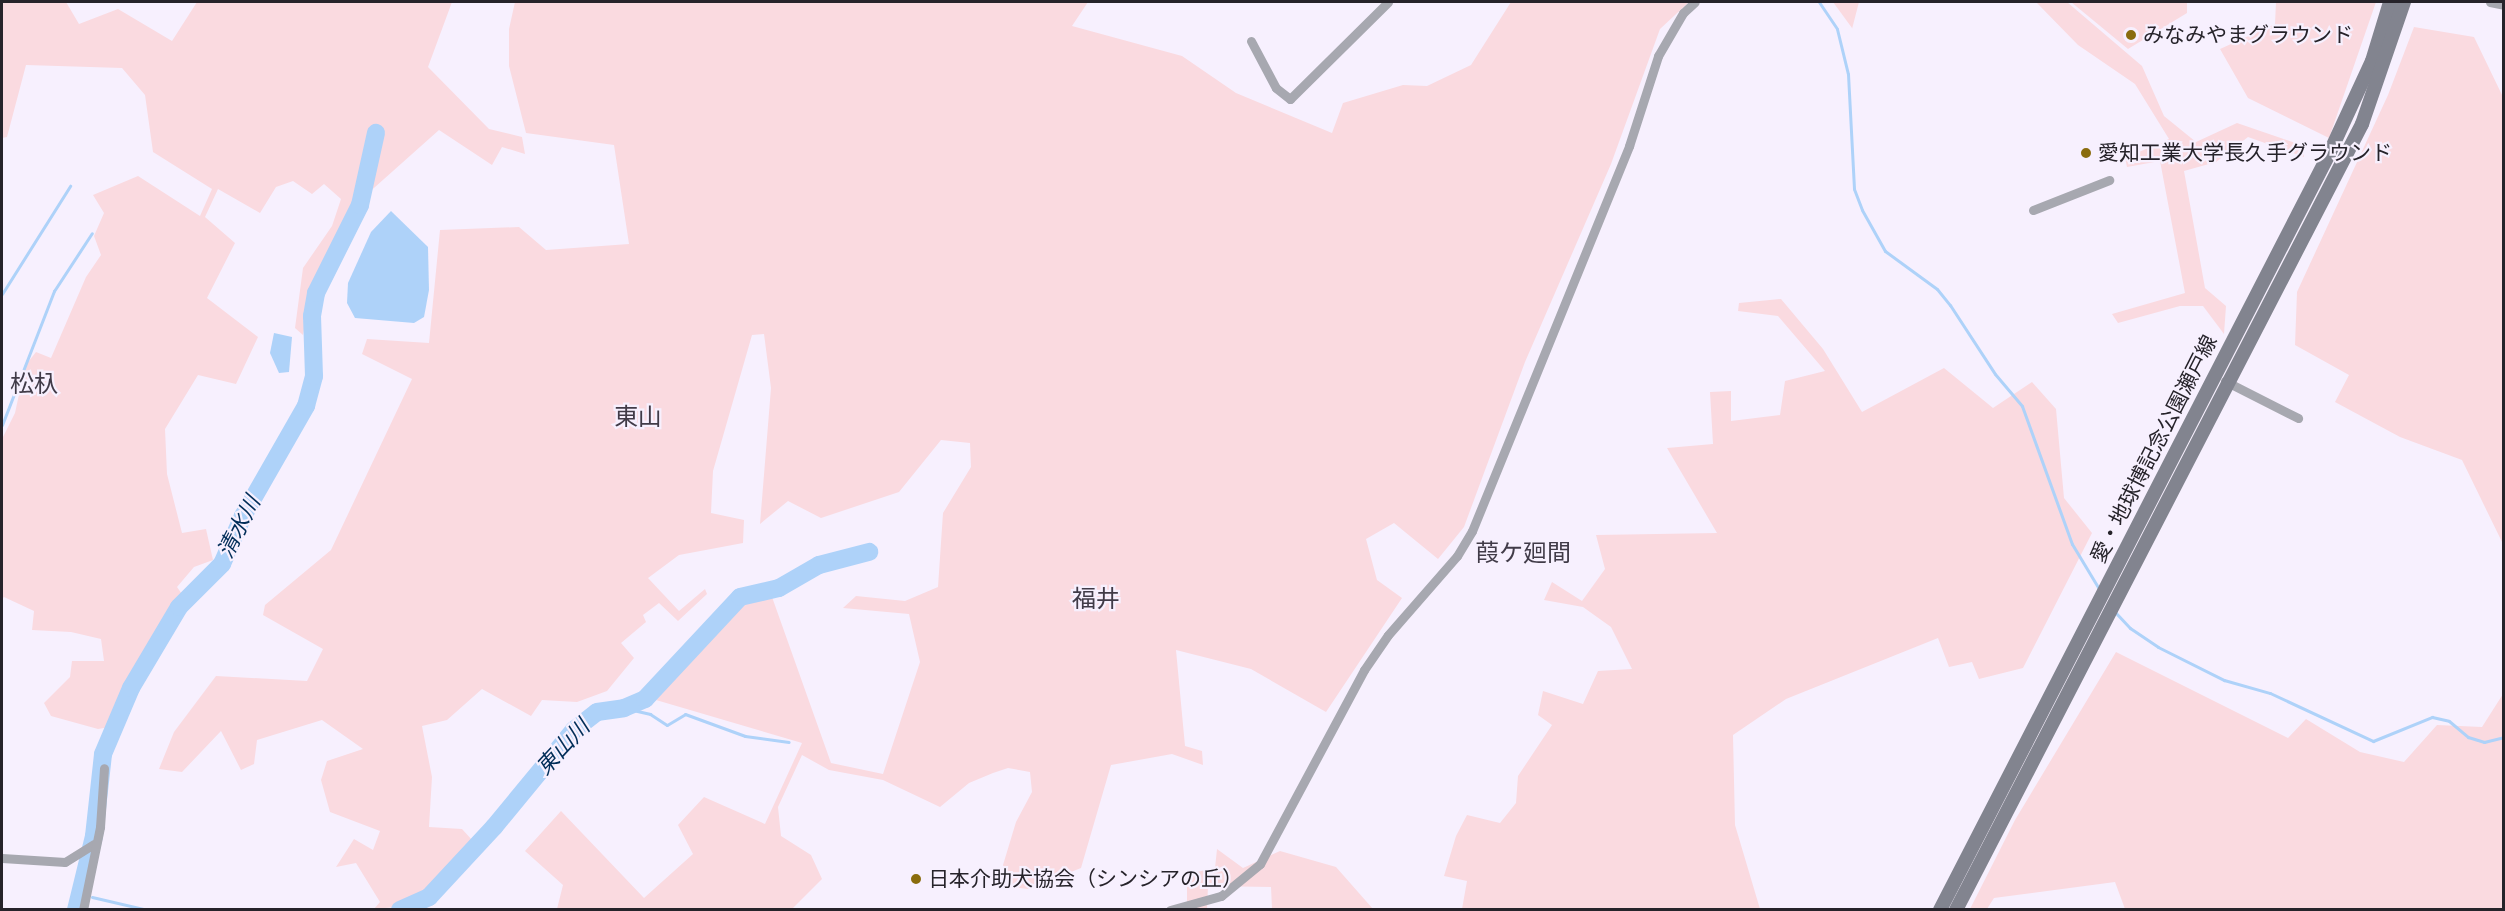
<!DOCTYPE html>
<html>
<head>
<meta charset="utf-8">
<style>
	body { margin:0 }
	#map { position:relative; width:2505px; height:911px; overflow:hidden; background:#f7f0fe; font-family:Figtree,"Noto Sans JP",sans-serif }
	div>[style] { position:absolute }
	.green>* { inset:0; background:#fadae0 }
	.water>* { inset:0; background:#aed2f9 }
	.stream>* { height:3px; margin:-1.5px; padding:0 1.5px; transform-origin:1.5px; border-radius:1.5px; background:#aed2f9 }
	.river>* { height:18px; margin:-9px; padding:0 9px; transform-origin:9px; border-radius:9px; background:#aed2f9 }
	.minor>* { height:9px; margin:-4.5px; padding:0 4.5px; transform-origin:4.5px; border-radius:4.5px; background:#a7a8b0 }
	.secondary>* { height:14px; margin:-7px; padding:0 7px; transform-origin:7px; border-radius:7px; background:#82848f }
	.dots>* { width:16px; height:16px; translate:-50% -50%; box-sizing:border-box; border:3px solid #f7f0fe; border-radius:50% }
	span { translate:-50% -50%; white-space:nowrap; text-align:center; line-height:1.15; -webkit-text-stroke:4.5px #f7f0fe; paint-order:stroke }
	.poi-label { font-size:21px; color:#26232a }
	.left { translate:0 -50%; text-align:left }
	.street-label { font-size:21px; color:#26232a }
	.water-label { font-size:22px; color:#002d58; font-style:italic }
	.quarter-label { font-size:24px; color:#413b48 }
	.frame { position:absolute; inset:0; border:3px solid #26232a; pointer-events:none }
</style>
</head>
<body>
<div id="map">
	<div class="green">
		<div style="clip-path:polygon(2px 2px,66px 2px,79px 24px,118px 9px,172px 41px,197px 2px,452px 2px,428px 67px,489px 129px,522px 137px,525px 154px,502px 147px,492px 165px,439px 130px,347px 212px,311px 291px,303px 335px,295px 328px,303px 268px,332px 226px,341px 199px,324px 184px,312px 194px,293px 181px,276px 187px,260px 213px,218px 189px,205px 217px,235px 243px,207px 298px,258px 337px,236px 384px,198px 375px,165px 429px,167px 474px,182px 533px,206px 529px,213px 560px,194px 567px,177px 587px,184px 597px,129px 687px,110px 727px,98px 729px,51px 716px,44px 703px,70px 677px,72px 661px,104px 661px,101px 639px,71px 632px,32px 630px,34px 611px,4px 597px,2px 599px,2px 439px,15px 413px,25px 366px,36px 352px,51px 358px,86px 277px,101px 255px,94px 236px,104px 213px,93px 195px,138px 176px,200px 216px,212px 189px,153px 152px,145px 95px,122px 68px,26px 65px,7px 137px,2px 138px)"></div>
		<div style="clip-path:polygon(515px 2px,1088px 2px,1072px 26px,1182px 56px,1236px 93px,1332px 133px,1343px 103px,1403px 85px,1427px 86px,1471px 65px,1511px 2px,1689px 2px,1660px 29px,1611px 164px,1525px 362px,1464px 527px,1438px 559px,1394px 523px,1366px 539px,1377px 580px,1402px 598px,1326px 712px,1251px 669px,1176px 650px,1185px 746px,1202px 751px,1203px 765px,1172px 754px,1111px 765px,1081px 868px,1028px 889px,1011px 887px,1003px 865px,1016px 822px,1032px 792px,1030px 772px,1008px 768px,993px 773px,969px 783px,940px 807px,883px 780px,829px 770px,802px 755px,778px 807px,781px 836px,811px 855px,822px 879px,792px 909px,557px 909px,563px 885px,525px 851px,561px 811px,644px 898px,693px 854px,678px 825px,704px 797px,765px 824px,802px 743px,656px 700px,745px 602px,772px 597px,831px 763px,883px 774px,920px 662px,909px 614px,843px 608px,856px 596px,905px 601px,938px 587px,943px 513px,971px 467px,970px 443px,941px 440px,899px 492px,821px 518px,788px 501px,760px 524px,771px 388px,764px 334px,752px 335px,713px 471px,711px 513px,744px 520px,743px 543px,679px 555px,648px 578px,679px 611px,705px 589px,707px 594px,678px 621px,659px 603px,643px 615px,646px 622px,621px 643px,634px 658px,607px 691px,577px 702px,542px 700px,531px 716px,482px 689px,447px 720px,422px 726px,432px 777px,429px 827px,462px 829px,473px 841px,473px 848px,425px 896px,407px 906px,374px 909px,380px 902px,356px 863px,336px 867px,354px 839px,373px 850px,380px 831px,330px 812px,321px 780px,327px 761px,363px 749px,322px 720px,257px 740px,254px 764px,241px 770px,221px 731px,182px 772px,159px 769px,174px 732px,216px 676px,307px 681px,323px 649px,263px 615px,265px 605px,331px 550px,412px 379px,362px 354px,367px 339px,429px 343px,440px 230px,519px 227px,546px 250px,629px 244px,614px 145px,526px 133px,509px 66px,509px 29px)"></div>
		<div style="clip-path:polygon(1833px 2px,1859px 2px,1852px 29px,1852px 28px)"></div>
		<div style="clip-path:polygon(2036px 2px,2067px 2px,2142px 66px,2164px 116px,2196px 142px,2237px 123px,2304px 146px,2304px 157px,2248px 137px,2216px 162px,2184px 171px,2205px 288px,2226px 306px,2224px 334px,2203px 306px,2180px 306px,2118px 323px,2112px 314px,2185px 293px,2160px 161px,2127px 167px,2125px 158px,2169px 139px,2135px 84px,2078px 45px)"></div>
		<div style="clip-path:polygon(2071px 2px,2187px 2px,2187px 13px,2128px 49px)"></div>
		<div style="clip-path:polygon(2276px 2px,2376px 2px,2329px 138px,2248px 98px,2220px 49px,2275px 24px)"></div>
		<div style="clip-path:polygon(2414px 27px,2474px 37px,2503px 97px,2503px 544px,2462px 460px,2400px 437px,2335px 402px,2349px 375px,2295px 345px,2297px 292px,2388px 95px)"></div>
		<div style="clip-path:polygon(1781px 299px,1823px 349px,1862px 412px,1944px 368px,1993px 408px,2032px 382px,2056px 409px,2064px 498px,2092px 533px,2023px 668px,1979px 679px,1972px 662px,1949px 667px,1938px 638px,1786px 699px,1733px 735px,1735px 825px,1760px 909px,1462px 909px,1467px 881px,1444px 876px,1456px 836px,1467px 815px,1500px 823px,1516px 803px,1518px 776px,1552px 725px,1538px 715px,1543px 691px,1583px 704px,1598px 671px,1632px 669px,1611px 627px,1583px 607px,1544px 600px,1552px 582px,1582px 601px,1605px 569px,1596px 535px,1717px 533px,1667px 448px,1713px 444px,1710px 392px,1731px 391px,1731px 421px,1780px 415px,1785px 381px,1825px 371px,1778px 316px,1738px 311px,1739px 303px)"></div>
		<div style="clip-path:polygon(2116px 652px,2288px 738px,2306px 719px,2360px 752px,2404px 762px,2437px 725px,2482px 727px,2503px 694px,2503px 909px,2125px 909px,2115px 882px,1994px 898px,1987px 909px,1970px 909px,2015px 820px)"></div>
		<div style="clip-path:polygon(1217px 849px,1243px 868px,1280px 851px,1336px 867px,1373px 909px,1272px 909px,1271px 887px,1208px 886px,1207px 909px,1187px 909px,1187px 874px,1215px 868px)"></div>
	</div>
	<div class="water">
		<div style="clip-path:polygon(391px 211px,428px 247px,429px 290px,424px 317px,414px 323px,355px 318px,347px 303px,348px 283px,371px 232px)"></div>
		<div style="clip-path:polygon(274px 333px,292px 337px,289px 372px,279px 373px,270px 353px)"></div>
	</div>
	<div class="stream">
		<div style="left:1819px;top:2px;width:32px;rotate:56deg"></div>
		<div style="left:1837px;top:29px;width:46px;rotate:76.3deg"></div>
		<div style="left:1848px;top:74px;width:115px;rotate:87deg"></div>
		<div style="left:1854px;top:189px;width:22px;rotate:69deg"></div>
		<div style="left:1862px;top:210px;width:47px;rotate:60.7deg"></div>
		<div style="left:1885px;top:251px;width:64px;rotate:36.2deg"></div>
		<div style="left:1937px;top:289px;width:21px;rotate:51deg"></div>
		<div style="left:1950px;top:305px;width:82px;rotate:56.9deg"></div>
		<div style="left:1995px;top:374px;width:42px;rotate:49.8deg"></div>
		<div style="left:2022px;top:406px;width:147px;rotate:70.1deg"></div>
		<div style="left:2072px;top:544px;width:52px;rotate:59deg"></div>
		<div style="left:2px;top:294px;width:128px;rotate:-57.8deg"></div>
		<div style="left:2px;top:425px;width:144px;rotate:-68.8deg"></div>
		<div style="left:54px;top:291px;width:69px;rotate:-56.8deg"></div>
		<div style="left:2115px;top:612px;width:22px;rotate:47deg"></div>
		<div style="left:2130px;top:628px;width:34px;rotate:34deg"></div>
		<div style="left:2158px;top:647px;width:74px;rotate:26.6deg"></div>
		<div style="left:2224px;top:680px;width:48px;rotate:15.8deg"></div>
		<div style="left:2270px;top:693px;width:114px;rotate:25deg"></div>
		<div style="left:2373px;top:741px;width:64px;rotate:-22.1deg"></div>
		<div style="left:2432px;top:717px;width:17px;rotate:13deg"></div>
		<div style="left:2449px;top:721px;width:25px;rotate:40deg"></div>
		<div style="left:2468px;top:737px;width:17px;rotate:17deg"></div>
		<div style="left:2484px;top:742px;width:21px;rotate:-14deg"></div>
		<div style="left:624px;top:708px;width:27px;rotate:13deg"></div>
		<div style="left:650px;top:714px;width:20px;rotate:33deg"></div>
		<div style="left:667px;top:725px;width:21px;rotate:-31deg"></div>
		<div style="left:685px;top:714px;width:64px;rotate:20.1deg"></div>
		<div style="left:745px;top:736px;width:44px;rotate:7.8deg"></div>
		<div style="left:92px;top:897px;width:57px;rotate:13.1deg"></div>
	</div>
	<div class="river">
		<div style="left:76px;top:910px;width:76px;rotate:-76.3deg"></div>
		<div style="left:94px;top:836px;width:82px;rotate:-83.7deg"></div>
		<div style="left:103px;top:754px;width:72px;rotate:-67deg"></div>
		<div style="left:131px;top:688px;width:94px;rotate:-59.3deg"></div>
		<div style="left:179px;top:607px;width:61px;rotate:-45deg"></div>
		<div style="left:222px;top:564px;width:52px;rotate:-66.4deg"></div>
		<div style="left:243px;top:516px;width:127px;rotate:-60.2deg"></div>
		<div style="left:306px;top:406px;width:31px;rotate:-75deg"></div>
		<div style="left:314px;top:376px;width:60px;rotate:-91.9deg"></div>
		<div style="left:312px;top:316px;width:23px;rotate:-80deg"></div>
		<div style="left:316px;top:293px;width:98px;rotate:-63.4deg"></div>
		<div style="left:360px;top:205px;width:74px;rotate:-77.5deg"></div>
		<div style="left:400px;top:910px;width:32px;rotate:-24deg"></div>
		<div style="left:429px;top:897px;width:96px;rotate:-47.1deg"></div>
		<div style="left:494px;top:827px;width:126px;rotate:-50.5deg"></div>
		<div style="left:574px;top:730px;width:29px;rotate:-38deg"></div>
		<div style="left:597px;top:712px;width:27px;rotate:-8deg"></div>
		<div style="left:624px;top:708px;width:23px;rotate:-23deg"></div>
		<div style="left:645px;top:699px;width:139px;rotate:-47deg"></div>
		<div style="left:740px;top:597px;width:40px;rotate:-13deg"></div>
		<div style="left:779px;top:588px;width:46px;rotate:-29.9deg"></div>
		<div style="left:819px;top:565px;width:52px;rotate:-14.6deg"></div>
	</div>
	<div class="minor">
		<div style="left:2490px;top:2px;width:14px;rotate:12deg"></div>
		<div style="left:1251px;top:41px;width:53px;rotate:62deg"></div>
		<div style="left:1276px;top:88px;width:18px;rotate:38deg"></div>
		<div style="left:1290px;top:99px;width:138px;rotate:-44.7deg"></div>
		<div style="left:2033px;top:210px;width:82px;rotate:-21.5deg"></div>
		<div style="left:2225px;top:381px;width:82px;rotate:26.9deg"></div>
		<div style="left:2px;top:858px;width:63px;rotate:3.6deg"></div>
		<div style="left:65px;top:862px;width:34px;rotate:-32deg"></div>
		<div style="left:83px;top:910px;width:85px;rotate:-78.4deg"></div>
		<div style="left:100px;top:827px;width:59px;rotate:-86.1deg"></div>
		<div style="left:1170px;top:910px;width:53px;rotate:-15.4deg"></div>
		<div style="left:1221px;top:896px;width:50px;rotate:-39.4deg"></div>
		<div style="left:1260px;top:864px;width:220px;rotate:-61.8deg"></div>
		<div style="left:1364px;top:670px;width:42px;rotate:-55.6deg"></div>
		<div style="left:1388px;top:635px;width:105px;rotate:-48.9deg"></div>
		<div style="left:1457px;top:556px;width:29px;rotate:-59deg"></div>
		<div style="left:1472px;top:531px;width:416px;rotate:-67.8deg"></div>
		<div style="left:1629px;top:146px;width:95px;rotate:-72.1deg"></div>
		<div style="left:1658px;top:56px;width:50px;rotate:-59.8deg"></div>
		<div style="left:1683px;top:13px;width:16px;rotate:-43deg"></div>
	</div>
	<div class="secondary">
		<div style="left:1940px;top:910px;width:850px;rotate:-62.77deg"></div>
		<div style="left:2329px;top:154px;width:102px;rotate:-65.2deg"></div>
		<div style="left:2372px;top:61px;width:62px;rotate:-73deg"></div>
		<div style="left:1956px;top:910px;width:885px;rotate:-62.68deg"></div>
		<div style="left:2362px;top:124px;width:129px;rotate:-71deg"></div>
	</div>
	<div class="dots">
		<div style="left:2131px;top:35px;background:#8a6c0d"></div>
		<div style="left:2086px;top:153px;background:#8a6c0d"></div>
		<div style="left:916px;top:879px;background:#8a6c0d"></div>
	</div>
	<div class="poi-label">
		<span class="left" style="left:2143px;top:35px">みなみやまグラウンド</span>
		<span class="left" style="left:2098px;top:153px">愛知工業大学長久手グラウンド</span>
		<span class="left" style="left:928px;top:879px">日本介助犬協会（シンシアの丘）</span>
	</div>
	<div class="street-label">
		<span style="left:2154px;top:449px;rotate:-63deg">愛・地球博記念公園瀬戸線</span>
	</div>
	<div class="water-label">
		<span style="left:239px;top:527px;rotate:-63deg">清水川</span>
		<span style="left:563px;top:747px;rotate:-47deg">東山川</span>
	</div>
	<div class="quarter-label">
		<span style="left:34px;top:384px">松杁</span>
		<span style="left:638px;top:417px">東山</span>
		<span style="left:1523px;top:553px">葭ケ廻間</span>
		<span style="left:1096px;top:599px">福井</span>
	</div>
	<div class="frame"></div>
</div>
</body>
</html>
